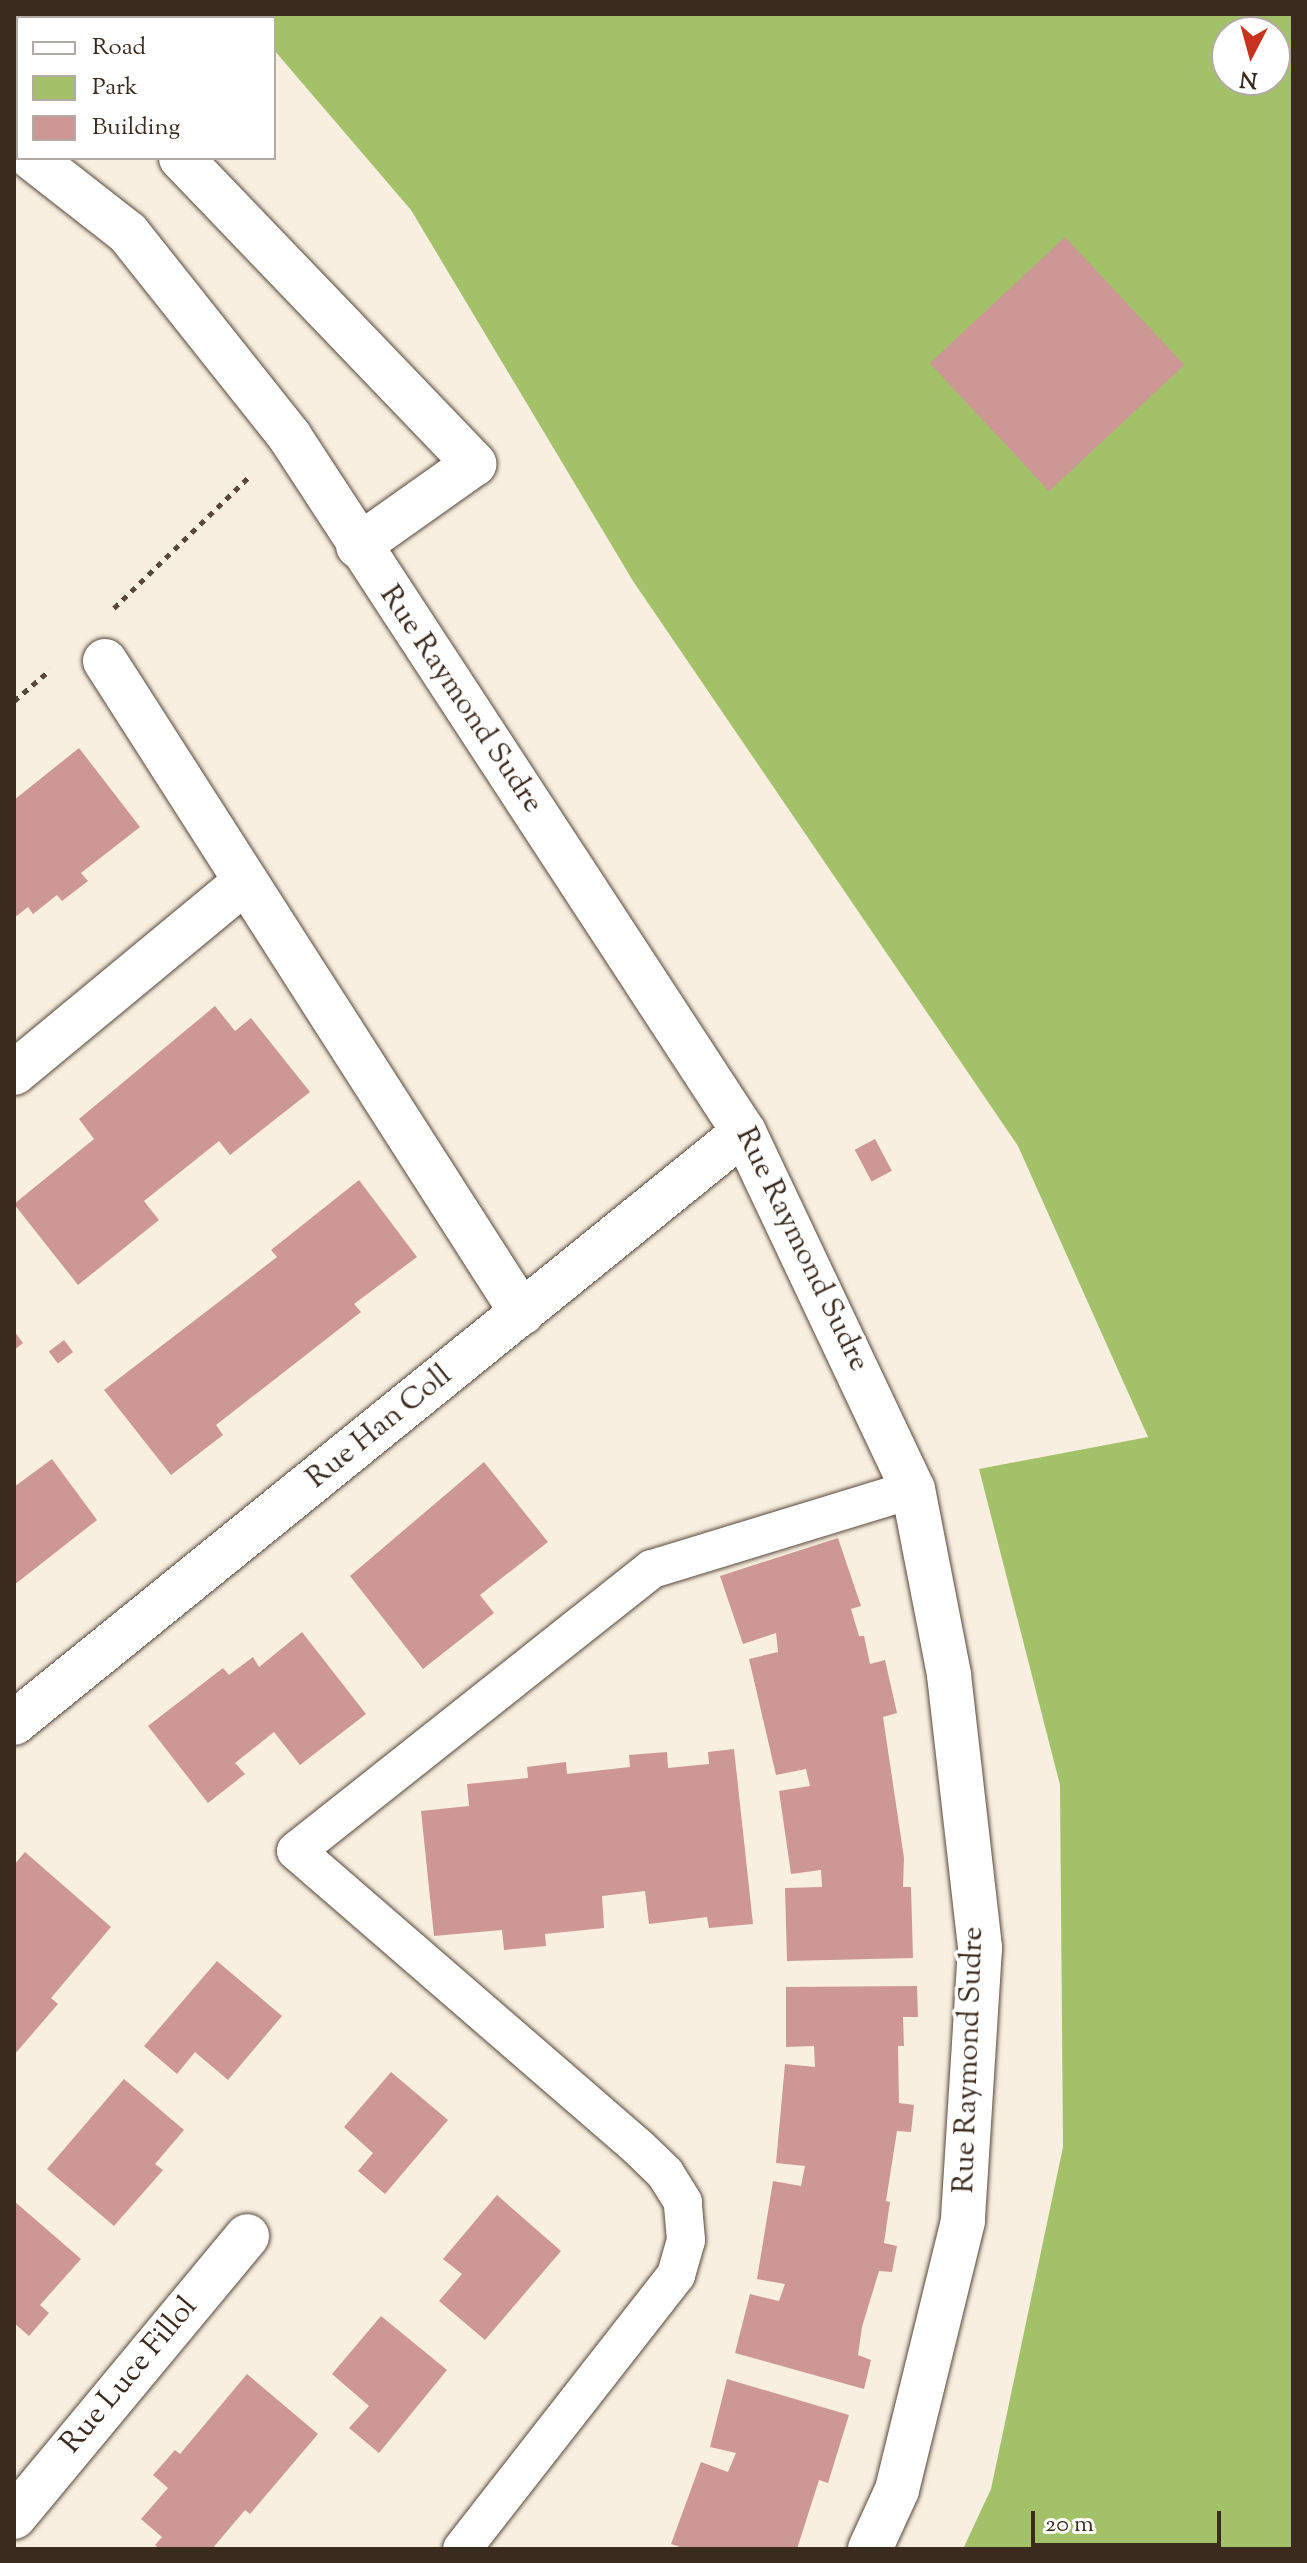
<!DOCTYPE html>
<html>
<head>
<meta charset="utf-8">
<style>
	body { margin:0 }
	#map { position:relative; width:1307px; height:2563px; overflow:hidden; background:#f8efe0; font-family:"Sorts Mill Goudy",serif }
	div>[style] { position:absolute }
	.green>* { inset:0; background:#a3c169 }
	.building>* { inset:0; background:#cc9795; transform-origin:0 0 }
	.path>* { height:5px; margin-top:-2.5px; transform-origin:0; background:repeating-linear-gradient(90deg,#57483b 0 6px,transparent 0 12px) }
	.roads { filter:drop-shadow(0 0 2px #57483b) drop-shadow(0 0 2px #57483b) }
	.lane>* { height:38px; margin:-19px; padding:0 19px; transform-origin:19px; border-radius:19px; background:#fff }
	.street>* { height:44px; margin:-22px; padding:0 22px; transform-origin:22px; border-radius:22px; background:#fff }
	span { translate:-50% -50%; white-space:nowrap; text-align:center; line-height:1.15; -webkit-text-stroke:7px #fff; paint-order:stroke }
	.street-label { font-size:30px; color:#3b2a1e }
	.frame { position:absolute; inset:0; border:16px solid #3b2a1e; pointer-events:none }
	.legend { position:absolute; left:16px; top:16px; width:260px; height:144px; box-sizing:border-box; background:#fff; border:2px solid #b1aaa5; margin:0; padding:10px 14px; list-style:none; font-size:24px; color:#3b2a1e }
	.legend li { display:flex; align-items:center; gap:16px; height:40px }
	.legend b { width:40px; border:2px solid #b1aaa5 }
	.north { position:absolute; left:1211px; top:16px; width:80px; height:80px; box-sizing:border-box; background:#fff; border:2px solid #b1aaa5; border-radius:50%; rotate:186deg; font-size:22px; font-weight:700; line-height:32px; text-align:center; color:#3b2a1e }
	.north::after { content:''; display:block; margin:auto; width:28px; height:36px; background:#c8321e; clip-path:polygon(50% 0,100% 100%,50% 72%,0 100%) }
	.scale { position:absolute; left:1031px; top:2511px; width:190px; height:36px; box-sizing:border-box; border:4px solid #3b2a1e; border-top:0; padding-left:10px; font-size:24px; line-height:28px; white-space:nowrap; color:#3b2a1e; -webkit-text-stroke:6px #fff; paint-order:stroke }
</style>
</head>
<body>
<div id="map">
	<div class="green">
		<div style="clip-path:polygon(evenodd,243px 14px,1293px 14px,1293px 2549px,963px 2549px,991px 2489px,1063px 2147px,1060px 1785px,979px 1469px,1148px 1437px,1018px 1146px,633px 581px,411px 210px,274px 50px,274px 18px,243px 14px,1227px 32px,1275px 32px,1275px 80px,1227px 80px,1227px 32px)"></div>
	</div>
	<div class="building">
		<div style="left:1065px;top:237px;width:175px;height:185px;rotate:47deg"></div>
		<div style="clip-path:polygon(79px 748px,140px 827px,81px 873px,88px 881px,62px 901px,57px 895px,33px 914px,28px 907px,14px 918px,14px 800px)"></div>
		<div style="clip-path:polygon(215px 1006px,235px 1031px,251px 1018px,310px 1092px,230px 1155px,219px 1141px,144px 1201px,159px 1220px,78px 1285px,14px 1204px,94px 1139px,79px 1119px)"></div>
		<div style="left:875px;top:1139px;width:36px;height:23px;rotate:62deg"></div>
		<div style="clip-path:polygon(359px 1180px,417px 1257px,354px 1304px,361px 1312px,216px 1425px,223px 1435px,171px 1475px,104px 1390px,277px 1257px,271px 1250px)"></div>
		<div style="clip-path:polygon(14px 1331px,23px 1343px,14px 1350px)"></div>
		<div style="left:64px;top:1340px;width:15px;height:19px;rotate:53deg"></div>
		<div style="clip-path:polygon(52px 1459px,97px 1520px,14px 1585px,14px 1487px)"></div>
		<div style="clip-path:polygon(484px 1462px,548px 1542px,480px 1595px,494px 1613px,423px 1669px,350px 1576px)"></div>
		<div style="clip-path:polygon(838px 1538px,861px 1606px,851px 1609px,859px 1636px,864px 1636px,870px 1664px,885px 1660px,897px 1713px,883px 1717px,904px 1858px,903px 1887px,911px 1887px,913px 1958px,787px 1961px,785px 1888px,822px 1887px,821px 1870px,791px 1874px,779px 1791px,810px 1786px,806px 1769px,776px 1775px,749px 1659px,778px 1652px,776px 1633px,743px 1644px,720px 1576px)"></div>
		<div style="clip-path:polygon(302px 1632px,366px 1714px,300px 1765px,274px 1732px,235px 1763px,245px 1774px,208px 1803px,148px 1726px,223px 1668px,229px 1675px,253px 1657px,259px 1667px)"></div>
		<div style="clip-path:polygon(734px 1749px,753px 1924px,709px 1928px,707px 1917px,649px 1924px,645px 1891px,602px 1896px,604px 1928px,545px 1934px,546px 1946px,504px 1950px,502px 1930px,434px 1936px,421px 1811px,469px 1806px,467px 1784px,528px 1778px,527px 1767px,566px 1762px,567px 1774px,630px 1767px,629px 1755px,667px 1752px,668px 1768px,709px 1764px,708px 1752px)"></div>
		<div style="clip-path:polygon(25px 1852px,111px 1927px,51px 1998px,58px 2004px,14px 2055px,14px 1865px)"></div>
		<div style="clip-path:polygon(217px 1961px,282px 2016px,228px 2080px,195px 2052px,177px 2074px,144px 2046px)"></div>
		<div style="clip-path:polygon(917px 1986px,918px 2017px,903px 2017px,904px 2046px,898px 2046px,899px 2103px,914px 2105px,911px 2132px,897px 2131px,886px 2201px,890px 2202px,884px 2243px,897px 2246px,892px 2272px,879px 2271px,862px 2327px,858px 2355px,871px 2360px,864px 2389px,735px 2353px,750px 2294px,779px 2301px,785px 2284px,757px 2279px,773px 2181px,801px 2186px,805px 2166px,776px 2163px,785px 2064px,815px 2067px,814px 2046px,786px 2047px,786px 1987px)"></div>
		<div style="clip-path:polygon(391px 2072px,448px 2120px,385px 2194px,358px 2171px,373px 2153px,344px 2127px)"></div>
		<div style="clip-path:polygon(124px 2079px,184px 2130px,155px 2164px,163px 2170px,114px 2226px,47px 2169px)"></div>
		<div style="clip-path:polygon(497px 2195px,561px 2251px,485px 2340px,439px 2301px,462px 2274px,443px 2259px)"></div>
		<div style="clip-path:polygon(14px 2201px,81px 2259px,40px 2305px,49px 2313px,29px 2336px,14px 2323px)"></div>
		<div style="clip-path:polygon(381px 2316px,447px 2370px,379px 2453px,349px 2428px,369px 2406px,332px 2374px)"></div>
		<div style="clip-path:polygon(247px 2374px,318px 2434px,250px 2514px,245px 2510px,212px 2549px,160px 2549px,155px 2545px,162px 2537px,141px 2519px,168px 2488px,153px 2475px,175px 2450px,180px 2454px)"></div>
		<div style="clip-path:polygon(727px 2379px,849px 2415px,828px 2483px,819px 2480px,797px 2549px,686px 2549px,671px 2544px,701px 2462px,728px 2472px,736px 2453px,710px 2447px)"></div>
	</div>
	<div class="path">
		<div style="left:114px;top:608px;width:191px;rotate:-44.2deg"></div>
		<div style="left:14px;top:701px;width:48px;rotate:-40.7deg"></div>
	</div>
	<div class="roads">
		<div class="lane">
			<div style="left:462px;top:2549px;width:348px;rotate:-52deg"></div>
			<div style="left:676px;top:2275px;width:36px;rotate:-74deg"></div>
			<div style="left:686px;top:2240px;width:38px;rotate:-95deg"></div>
			<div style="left:683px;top:2202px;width:34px;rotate:-122deg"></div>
			<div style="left:665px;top:2173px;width:37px;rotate:-136deg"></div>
			<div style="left:638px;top:2147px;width:452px;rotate:-139.1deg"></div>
			<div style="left:296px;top:1851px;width:454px;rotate:-38.4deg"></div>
			<div style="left:652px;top:1569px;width:273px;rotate:-17deg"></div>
		</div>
		<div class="street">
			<div style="left:61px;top:14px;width:5px;rotate:53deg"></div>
			<div style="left:32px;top:158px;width:122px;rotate:38deg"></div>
			<div style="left:128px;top:233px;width:260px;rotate:51.5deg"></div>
			<div style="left:290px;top:437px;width:830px;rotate:56.85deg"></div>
			<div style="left:744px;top:1132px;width:395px;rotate:64.7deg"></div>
			<div style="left:913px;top:1489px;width:189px;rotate:79deg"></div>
			<div style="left:949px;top:1675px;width:275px;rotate:83.5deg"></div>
			<div style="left:980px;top:1948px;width:274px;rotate:93.6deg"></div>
			<div style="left:963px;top:2221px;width:277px;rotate:103.8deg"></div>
			<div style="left:897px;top:2490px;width:65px;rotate:114.6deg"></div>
			<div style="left:181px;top:158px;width:424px;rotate:46.2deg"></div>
			<div style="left:474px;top:464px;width:142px;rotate:144.7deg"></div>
			<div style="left:105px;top:661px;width:774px;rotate:57.4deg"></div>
			<div style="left:14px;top:1073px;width:300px;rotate:-39.6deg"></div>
			<div style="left:14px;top:1723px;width:939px;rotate:-38.99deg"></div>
			<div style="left:14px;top:2517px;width:365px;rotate:-50.3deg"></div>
		</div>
	</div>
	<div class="street-label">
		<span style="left:460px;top:700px;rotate:56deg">Rue Raymond Sudre</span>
		<span style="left:801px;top:1250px;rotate:64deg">Rue Raymond Sudre</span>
		<span style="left:380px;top:1428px;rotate:-39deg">Rue Han Coll</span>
		<span style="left:970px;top:2060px;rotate:-88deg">Rue Raymond Sudre</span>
		<span style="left:130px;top:2376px;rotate:-50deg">Rue Luce Fillol</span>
	</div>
	<div class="frame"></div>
	<ul class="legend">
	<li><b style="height:10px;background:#fff"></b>Road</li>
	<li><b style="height:22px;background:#a3c169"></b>Park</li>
	<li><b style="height:22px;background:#cc9795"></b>Building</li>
	</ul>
	<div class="north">N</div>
	<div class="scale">20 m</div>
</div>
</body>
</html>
